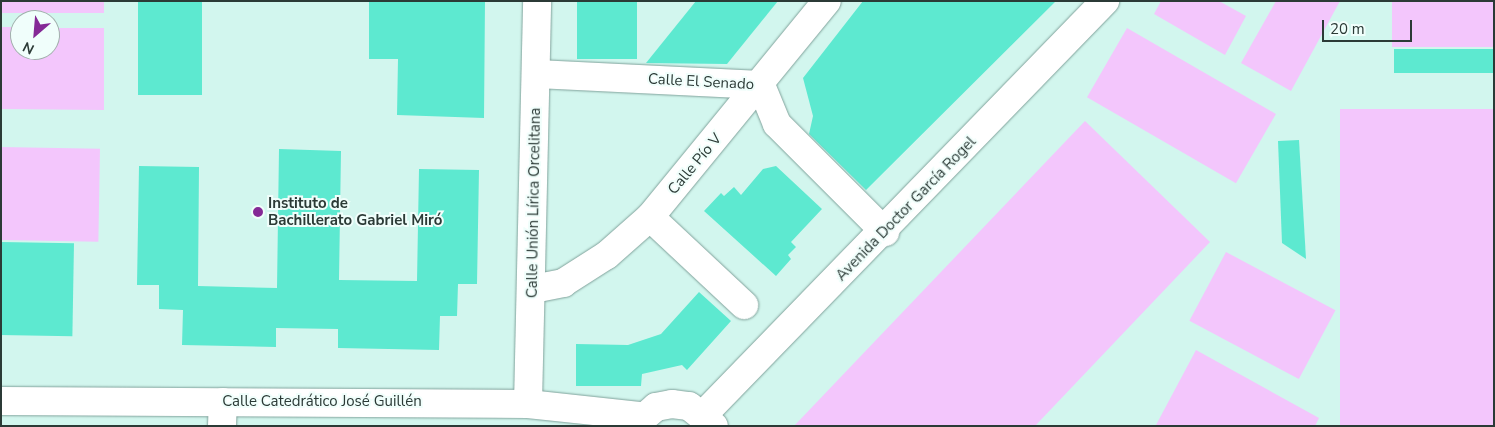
<!DOCTYPE html>
<html>
<head>
<meta charset="utf-8">
<style>
	body { margin:0 }
	#map { position:relative; width:1495px; height:427px; overflow:hidden; background:#d2f6ee; font-family:"Nunito Sans",sans-serif }
	div>[style] { position:absolute }
	.green>* { inset:0; background:#f3c6fc; transform-origin:0 0 }
	.building>* { inset:0; background:#5de9d0; transform-origin:0 0 }
	.roads { filter:drop-shadow(0 0 1px #80a29b) drop-shadow(0 0 1px #80a29b) }
	.street>* { height:28px; margin:-14px; padding:0 14px; transform-origin:14px; border-radius:14px; background:#fff }
	.secondary>* { height:28px; margin:-14px; padding:0 14px; transform-origin:14px; border-radius:14px; background:#fff }
	.dots>* { width:14px; height:14px; translate:-50% -50%; box-sizing:border-box; border:2px solid #f0fefb; border-radius:50% }
	span { translate:-50% -50%; white-space:nowrap; text-align:center; line-height:1.15; -webkit-text-stroke:4px #f0fefb; paint-order:stroke }
	.street-label { font-size:15px; color:#2b3a36 }
	.poi-label { font-size:15px; color:#2b3a36; font-weight:700 }
	.left { translate:0 -50%; text-align:left }
	.frame { position:absolute; inset:0; border:2px solid #2b3a36; pointer-events:none }
	.north { position:absolute; left:10px; top:10px; width:50px; height:50px; box-sizing:border-box; background:#f0fefb; border:1px solid #a1b0ac; border-radius:50%; rotate:207deg; font-size:14px; font-weight:700; line-height:20px; text-align:center; color:#2b3a36 }
	.north::after { content:''; display:block; margin:auto; width:18px; height:22px; background:#842996; clip-path:polygon(50% 0,100% 100%,50% 72%,0 100%) }
	.scale { position:absolute; left:1322px; top:20px; width:90px; height:22px; box-sizing:border-box; border:2px solid #2b3a36; border-top:0; padding-left:6px; font-size:15px; line-height:18px; white-space:nowrap; color:#2b3a36; -webkit-text-stroke:4px #f0fefb; paint-order:stroke }
</style>
</head>
<body>
<div id="map">
	<div class="green">
		<div style="left:1px;top:1px;width:103px;height:12px"></div>
		<div style="clip-path:polygon(1161px 1px,1219px 1px,1246px 16px,1225px 55px,1154px 14px)"></div>
		<div style="clip-path:polygon(1276px 1px,1340px 1px,1291px 91px,1241px 63px)"></div>
		<div style="left:1392px;top:1px;width:102px;height:46px"></div>
		<div style="clip-path:polygon(1px 27px,20px 27px,20px 50px,50px 50px,50px 28px,104px 28px,104px 110px,1px 109px)"></div>
		<div style="left:1127px;top:28px;width:172px;height:80px;rotate:30deg"></div>
		<div style="left:1494px;top:109px;width:317px;height:154px;rotate:90deg"></div>
		<div style="clip-path:polygon(1085px 121px,1210px 242px,1035px 426px,794px 426px)"></div>
		<div style="left:1px;top:147px;width:99px;height:93px;rotate:1deg"></div>
		<div style="left:1226px;top:252px;width:124px;height:78px;rotate:28deg"></div>
		<div style="clip-path:polygon(1196px 350px,1319px 418px,1315px 426px,1156px 425px)"></div>
	</div>
	<div class="building">
		<div style="left:138px;top:1px;width:64px;height:94px"></div>
		<div style="clip-path:polygon(369px 1px,485px 1px,484px 118px,397px 115px,398px 59px,369px 59px)"></div>
		<div style="left:577px;top:1px;width:60px;height:58px"></div>
		<div style="clip-path:polygon(696px 1px,778px 1px,727px 64px,646px 63px)"></div>
		<div style="clip-path:polygon(863px 1px,1056px 1px,866px 190px,809px 134px,813px 116px,803px 78px)"></div>
		<div style="left:1494px;top:49px;width:24px;height:100px;rotate:90deg"></div>
		<div style="clip-path:polygon(1299px 140px,1306px 259px,1282px 243px,1278px 141px)"></div>
		<div style="clip-path:polygon(279px 149px,341px 151px,339px 280px,417px 281px,419px 169px,479px 170px,477px 284px,458px 284px,457px 316px,440px 316px,439px 350px,338px 348px,338px 329px,276px 328px,276px 347px,182px 345px,183px 310px,159px 309px,159px 285px,137px 285px,139px 166px,199px 167px,198px 286px,277px 288px)"></div>
		<div style="clip-path:polygon(776px 166px,822px 209px,791px 242px,796px 247px,788px 255px,791px 259px,776px 276px,704px 211px,721px 193px,724px 196px,734px 187px,741px 195px,763px 169px)"></div>
		<div style="left:1px;top:242px;width:73px;height:93px;rotate:1deg"></div>
		<div style="clip-path:polygon(699px 292px,731px 321px,687px 370px,682px 365px,642px 374px,641px 386px,576px 386px,576px 344px,628px 345px,661px 334px)"></div>
	</div>
	<div class="roads">
		<div class="street">
			<div style="left:537px;top:74px;width:224px;rotate:2.8deg"></div>
			<div style="left:761px;top:85px;width:42px;rotate:67.7deg"></div>
			<div style="left:777px;top:124px;width:153px;rotate:45deg"></div>
			<div style="left:650px;top:217px;width:129px;rotate:43.1deg"></div>
			<div style="left:533px;top:289px;width:31px;rotate:-11deg"></div>
			<div style="left:563px;top:283px;width:52px;rotate:-32.5deg"></div>
			<div style="left:607px;top:255px;width:57px;rotate:-41.5deg"></div>
			<div style="left:650px;top:217px;width:279px;rotate:-50.7deg"></div>
			<div style="left:1px;top:401px;width:527px;rotate:0.33deg"></div>
			<div style="left:528px;top:404px;width:114px;rotate:6.1deg"></div>
			<div style="left:528px;top:404px;width:403px;rotate:-88.7deg"></div>
			<div style="left:222px;top:426px;width:24px;rotate:-88deg"></div>
		</div>
		<div class="secondary">
			<div style="left:704px;top:414px;width:576px;rotate:-45.84deg"></div>
			<div style="left:634px;top:426px;width:29px;rotate:-41deg"></div>
			<div style="left:656px;top:407px;width:16px;rotate:-11deg"></div>
			<div style="left:672px;top:404px;width:17px;rotate:7deg"></div>
			<div style="left:689px;top:406px;width:32px;rotate:39deg"></div>
		</div>
	</div>
	<div class="dots">
		<div style="left:258px;top:212px;background:#842996"></div>
	</div>
	<div class="street-label">
		<span style="left:701px;top:82px;rotate:3deg">Calle El Senado</span>
		<span style="left:695px;top:164px;rotate:-50deg">Calle Pío V</span>
		<span style="left:534px;top:203px;rotate:-89deg">Calle Unión Lírica Orcelitana</span>
		<span style="left:906px;top:209px;rotate:-46deg">Avenida Doctor García Rogel</span>
		<span style="left:322px;top:402px">Calle Catedrático José Guillén</span>
	</div>
	<div class="poi-label">
		<span class="left" style="left:268px;top:212px">Instituto de<br>Bachillerato Gabriel Miró</span>
	</div>
	<div class="frame"></div>
	<div class="north">N</div>
	<div class="scale">20 m</div>
</div>
</body>
</html>
